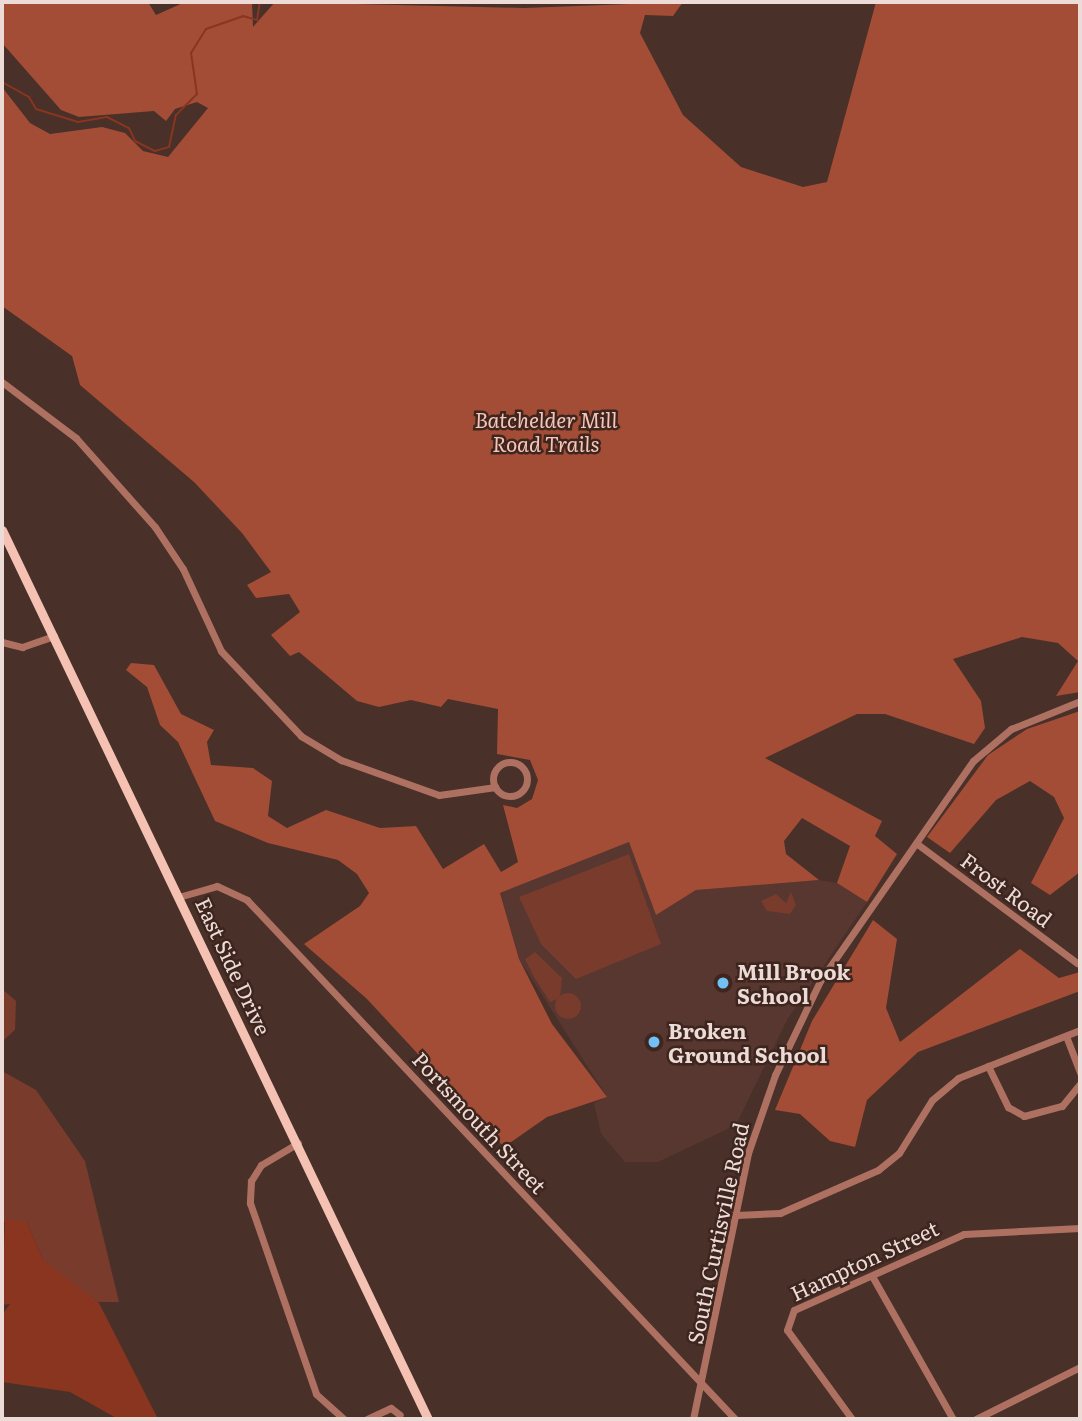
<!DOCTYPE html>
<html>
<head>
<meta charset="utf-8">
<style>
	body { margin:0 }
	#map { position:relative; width:1082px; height:1421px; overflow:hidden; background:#493029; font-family:Literata,serif }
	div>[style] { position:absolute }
	.built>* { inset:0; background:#57372f }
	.green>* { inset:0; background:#793b2b }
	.round { border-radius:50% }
	.forest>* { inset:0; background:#a34c36 }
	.water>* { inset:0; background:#89351f }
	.stream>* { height:2px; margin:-1px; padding:0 1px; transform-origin:1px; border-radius:1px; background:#89351f }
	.minor>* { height:7px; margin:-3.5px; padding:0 3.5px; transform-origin:3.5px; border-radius:3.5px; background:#ae7161 }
	.minor>.ring { margin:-3.5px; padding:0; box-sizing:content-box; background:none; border:7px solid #ae7161; border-radius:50% }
	.major>* { height:9px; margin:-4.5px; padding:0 4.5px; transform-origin:4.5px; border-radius:4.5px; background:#f4c1b3 }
	.dots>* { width:19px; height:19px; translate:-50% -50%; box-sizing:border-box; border:4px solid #3e261f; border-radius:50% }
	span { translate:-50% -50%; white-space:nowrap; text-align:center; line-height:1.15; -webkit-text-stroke:5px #3e261f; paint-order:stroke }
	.park-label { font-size:21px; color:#f7c5b8; font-style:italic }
	.street-label { font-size:21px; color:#ecdbd7 }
	.poi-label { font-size:21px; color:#ecdbd7; font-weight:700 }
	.left { translate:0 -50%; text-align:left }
	.frame { position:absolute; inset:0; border:4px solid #ecdbd7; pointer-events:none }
</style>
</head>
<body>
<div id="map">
	<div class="built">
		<div style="clip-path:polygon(629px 842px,657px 914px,696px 890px,819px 880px,837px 883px,867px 902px,787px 1020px,736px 1125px,658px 1162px,625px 1162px,601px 1134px,594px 1103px,607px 1097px,519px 959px,500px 893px)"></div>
	</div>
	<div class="green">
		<div style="clip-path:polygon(629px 854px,661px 944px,576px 979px,541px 944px,519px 897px)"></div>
		<div style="clip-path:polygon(791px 892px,796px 905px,790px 914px,767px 911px,761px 901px,776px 894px,786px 903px)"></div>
		<div style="clip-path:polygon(535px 952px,562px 978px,560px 998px,550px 1002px,534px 977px,525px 959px)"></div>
		<div style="clip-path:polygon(2px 989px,16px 1001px,15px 1030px,4px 1040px)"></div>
		<div class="round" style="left:555px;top:993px;width:26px;height:26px"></div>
		<div style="clip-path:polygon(2px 1071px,36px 1090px,85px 1161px,119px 1302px,98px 1302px,60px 1279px,43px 1260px,27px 1222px,2px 1222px)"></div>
	</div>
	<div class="forest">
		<div style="clip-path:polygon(2px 2px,148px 2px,156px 15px,185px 2px,252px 2px,253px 27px,275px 2px,524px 8px,683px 2px,673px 16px,645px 15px,640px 33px,683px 115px,741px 167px,803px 187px,827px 182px,876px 2px,1080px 2px,1080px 692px,1056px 696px,1078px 661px,1058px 643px,1022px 637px,953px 659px,981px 701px,985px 728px,974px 744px,885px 714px,857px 714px,765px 758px,882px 821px,875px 836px,897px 854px,867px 902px,837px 883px,850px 846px,802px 818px,784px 841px,786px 854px,819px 880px,696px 890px,656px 915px,629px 842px,500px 893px,519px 959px,552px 1024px,607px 1097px,547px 1117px,504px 1147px,367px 999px,304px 944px,360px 906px,369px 893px,357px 874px,338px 860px,268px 843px,215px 821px,178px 742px,160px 725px,147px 687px,126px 670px,131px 663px,154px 665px,181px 714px,214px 730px,207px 742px,211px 765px,253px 768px,272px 781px,268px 816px,287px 828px,326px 810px,380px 828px,416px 826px,443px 869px,484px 844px,501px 872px,518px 862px,503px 805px,517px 808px,532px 799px,538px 780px,530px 760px,497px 754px,498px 709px,448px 699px,441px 707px,411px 700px,379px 707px,357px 701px,299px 652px,290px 656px,271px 635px,300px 612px,289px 594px,256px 598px,247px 585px,271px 572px,242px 533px,194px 482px,80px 385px,72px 356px,2px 306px,2px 87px,30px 123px,50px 134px,102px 127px,125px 133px,143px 151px,168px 157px,208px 108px,197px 102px,175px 109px,166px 121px,154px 111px,79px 117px,61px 110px,2px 43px)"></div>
		<div style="clip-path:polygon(1080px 711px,1080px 872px,1050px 895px,1031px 883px,1064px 818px,1054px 797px,1030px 781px,996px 800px,950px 853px,927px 837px,988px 755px,1027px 729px)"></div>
		<div style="clip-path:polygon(873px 920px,897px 939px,886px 1008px,900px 1042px,1020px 949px,1059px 978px,1080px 972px,1080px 991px,918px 1052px,867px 1100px,855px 1147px,830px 1141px,800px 1114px,775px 1110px,812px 1021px)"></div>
	</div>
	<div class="water">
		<div style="clip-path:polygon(5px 1219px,27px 1222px,43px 1260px,99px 1303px,158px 1419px,118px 1419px,70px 1392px,2px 1382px,2px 1315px,10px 1304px,2px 1305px)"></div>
	</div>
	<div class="stream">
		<div style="left:2px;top:82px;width:31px;rotate:29deg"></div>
		<div style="left:29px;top:97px;width:14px;rotate:60deg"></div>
		<div style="left:36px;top:109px;width:44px;rotate:17.2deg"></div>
		<div style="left:78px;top:122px;width:29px;rotate:-10deg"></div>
		<div style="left:107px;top:117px;width:25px;rotate:27deg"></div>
		<div style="left:129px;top:128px;width:14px;rotate:65deg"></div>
		<div style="left:135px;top:141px;width:22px;rotate:27deg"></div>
		<div style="left:155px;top:151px;width:15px;rotate:-16deg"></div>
		<div style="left:169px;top:147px;width:33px;rotate:-78deg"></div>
		<div style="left:176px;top:115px;width:30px;rotate:-45deg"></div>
		<div style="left:197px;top:94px;width:41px;rotate:-98.3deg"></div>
		<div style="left:191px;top:53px;width:28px;rotate:-58deg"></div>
		<div style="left:206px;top:29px;width:39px;rotate:-19deg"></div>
		<div style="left:243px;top:16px;width:15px;rotate:16deg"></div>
		<div style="left:257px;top:20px;width:18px;rotate:-81deg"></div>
	</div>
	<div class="minor">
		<div style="left:2px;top:382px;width:93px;rotate:37.1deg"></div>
		<div style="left:76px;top:438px;width:119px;rotate:48.4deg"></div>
		<div style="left:155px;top:527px;width:50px;rotate:56.3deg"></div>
		<div style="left:183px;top:569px;width:90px;rotate:65.1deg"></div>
		<div style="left:221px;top:651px;width:117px;rotate:46.7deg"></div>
		<div style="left:301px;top:736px;width:47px;rotate:31deg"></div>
		<div style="left:341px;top:760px;width:104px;rotate:19.7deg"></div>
		<div style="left:439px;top:795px;width:57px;rotate:-8.1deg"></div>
		<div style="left:2px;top:642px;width:21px;rotate:14deg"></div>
		<div style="left:22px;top:647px;width:34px;rotate:-19deg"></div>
		<div class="ring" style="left:493px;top:762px;width:27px;height:27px"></div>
		<div style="left:916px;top:843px;width:201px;rotate:36.7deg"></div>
		<div style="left:182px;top:896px;width:36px;rotate:-16deg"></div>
		<div style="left:217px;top:886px;width:33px;rotate:25deg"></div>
		<div style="left:247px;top:900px;width:712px;rotate:46.76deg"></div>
		<div style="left:1066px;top:1036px;width:40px;rotate:69deg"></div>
		<div style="left:988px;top:1066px;width:46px;rotate:64deg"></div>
		<div style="left:1008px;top:1107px;width:18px;rotate:29deg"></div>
		<div style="left:1024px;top:1116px;width:39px;rotate:-15deg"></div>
		<div style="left:1062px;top:1106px;width:28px;rotate:-51deg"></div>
		<div style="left:298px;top:1143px;width:43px;rotate:149.3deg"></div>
		<div style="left:261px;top:1165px;width:19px;rotate:122deg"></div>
		<div style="left:251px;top:1181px;width:22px;rotate:93deg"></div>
		<div style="left:250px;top:1203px;width:202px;rotate:70.9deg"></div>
		<div style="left:316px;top:1394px;width:38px;rotate:42deg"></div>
		<div style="left:736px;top:1215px;width:44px;rotate:-2.6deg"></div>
		<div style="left:780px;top:1213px;width:107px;rotate:-23.7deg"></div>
		<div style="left:878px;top:1170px;width:27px;rotate:-39deg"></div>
		<div style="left:899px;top:1153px;width:62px;rotate:-58.1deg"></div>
		<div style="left:932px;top:1100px;width:34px;rotate:-40deg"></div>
		<div style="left:958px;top:1078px;width:131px;rotate:-21.5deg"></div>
		<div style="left:872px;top:1276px;width:164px;rotate:60.5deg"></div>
		<div style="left:367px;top:1419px;width:26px;rotate:-25deg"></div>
		<div style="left:391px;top:1408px;width:11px;rotate:38deg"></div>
		<div style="left:693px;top:1419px;width:272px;rotate:-78.3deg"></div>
		<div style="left:748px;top:1153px;width:83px;rotate:-70.9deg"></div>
		<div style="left:775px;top:1075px;width:104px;rotate:-64.4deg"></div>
		<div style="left:820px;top:981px;width:268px;rotate:-55.2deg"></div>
		<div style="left:973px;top:761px;width:50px;rotate:-40.1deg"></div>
		<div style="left:1011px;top:729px;width:74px;rotate:-22.1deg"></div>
		<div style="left:852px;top:1419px;width:110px;rotate:-126.1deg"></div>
		<div style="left:787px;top:1330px;width:21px;rotate:-71deg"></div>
		<div style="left:794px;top:1310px;width:186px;rotate:-24.1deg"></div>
		<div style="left:964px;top:1234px;width:116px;rotate:-3deg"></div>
		<div style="left:976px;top:1419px;width:116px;rotate:-26.6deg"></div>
	</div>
	<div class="major">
		<div style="left:2px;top:530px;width:986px;rotate:64.4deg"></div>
	</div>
	<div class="dots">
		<div style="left:723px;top:983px;background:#71c1f5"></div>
		<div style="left:654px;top:1042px;background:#71c1f5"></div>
	</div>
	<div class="park-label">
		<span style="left:546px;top:431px">Batchelder Mill<br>Road Trails</span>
	</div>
	<div class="street-label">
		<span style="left:1007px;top:889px;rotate:37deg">Frost Road</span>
		<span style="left:234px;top:966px;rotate:65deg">East Side Drive</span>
		<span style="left:480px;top:1122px;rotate:47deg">Portsmouth Street</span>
		<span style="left:717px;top:1233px;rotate:-78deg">South Curtisville Road</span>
		<span style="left:864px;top:1260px;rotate:-25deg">Hampton Street</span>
	</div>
	<div class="poi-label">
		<span class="left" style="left:737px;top:983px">Mill Brook<br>School</span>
		<span class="left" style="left:668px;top:1042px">Broken<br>Ground School</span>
	</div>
	<div class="frame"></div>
</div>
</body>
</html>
